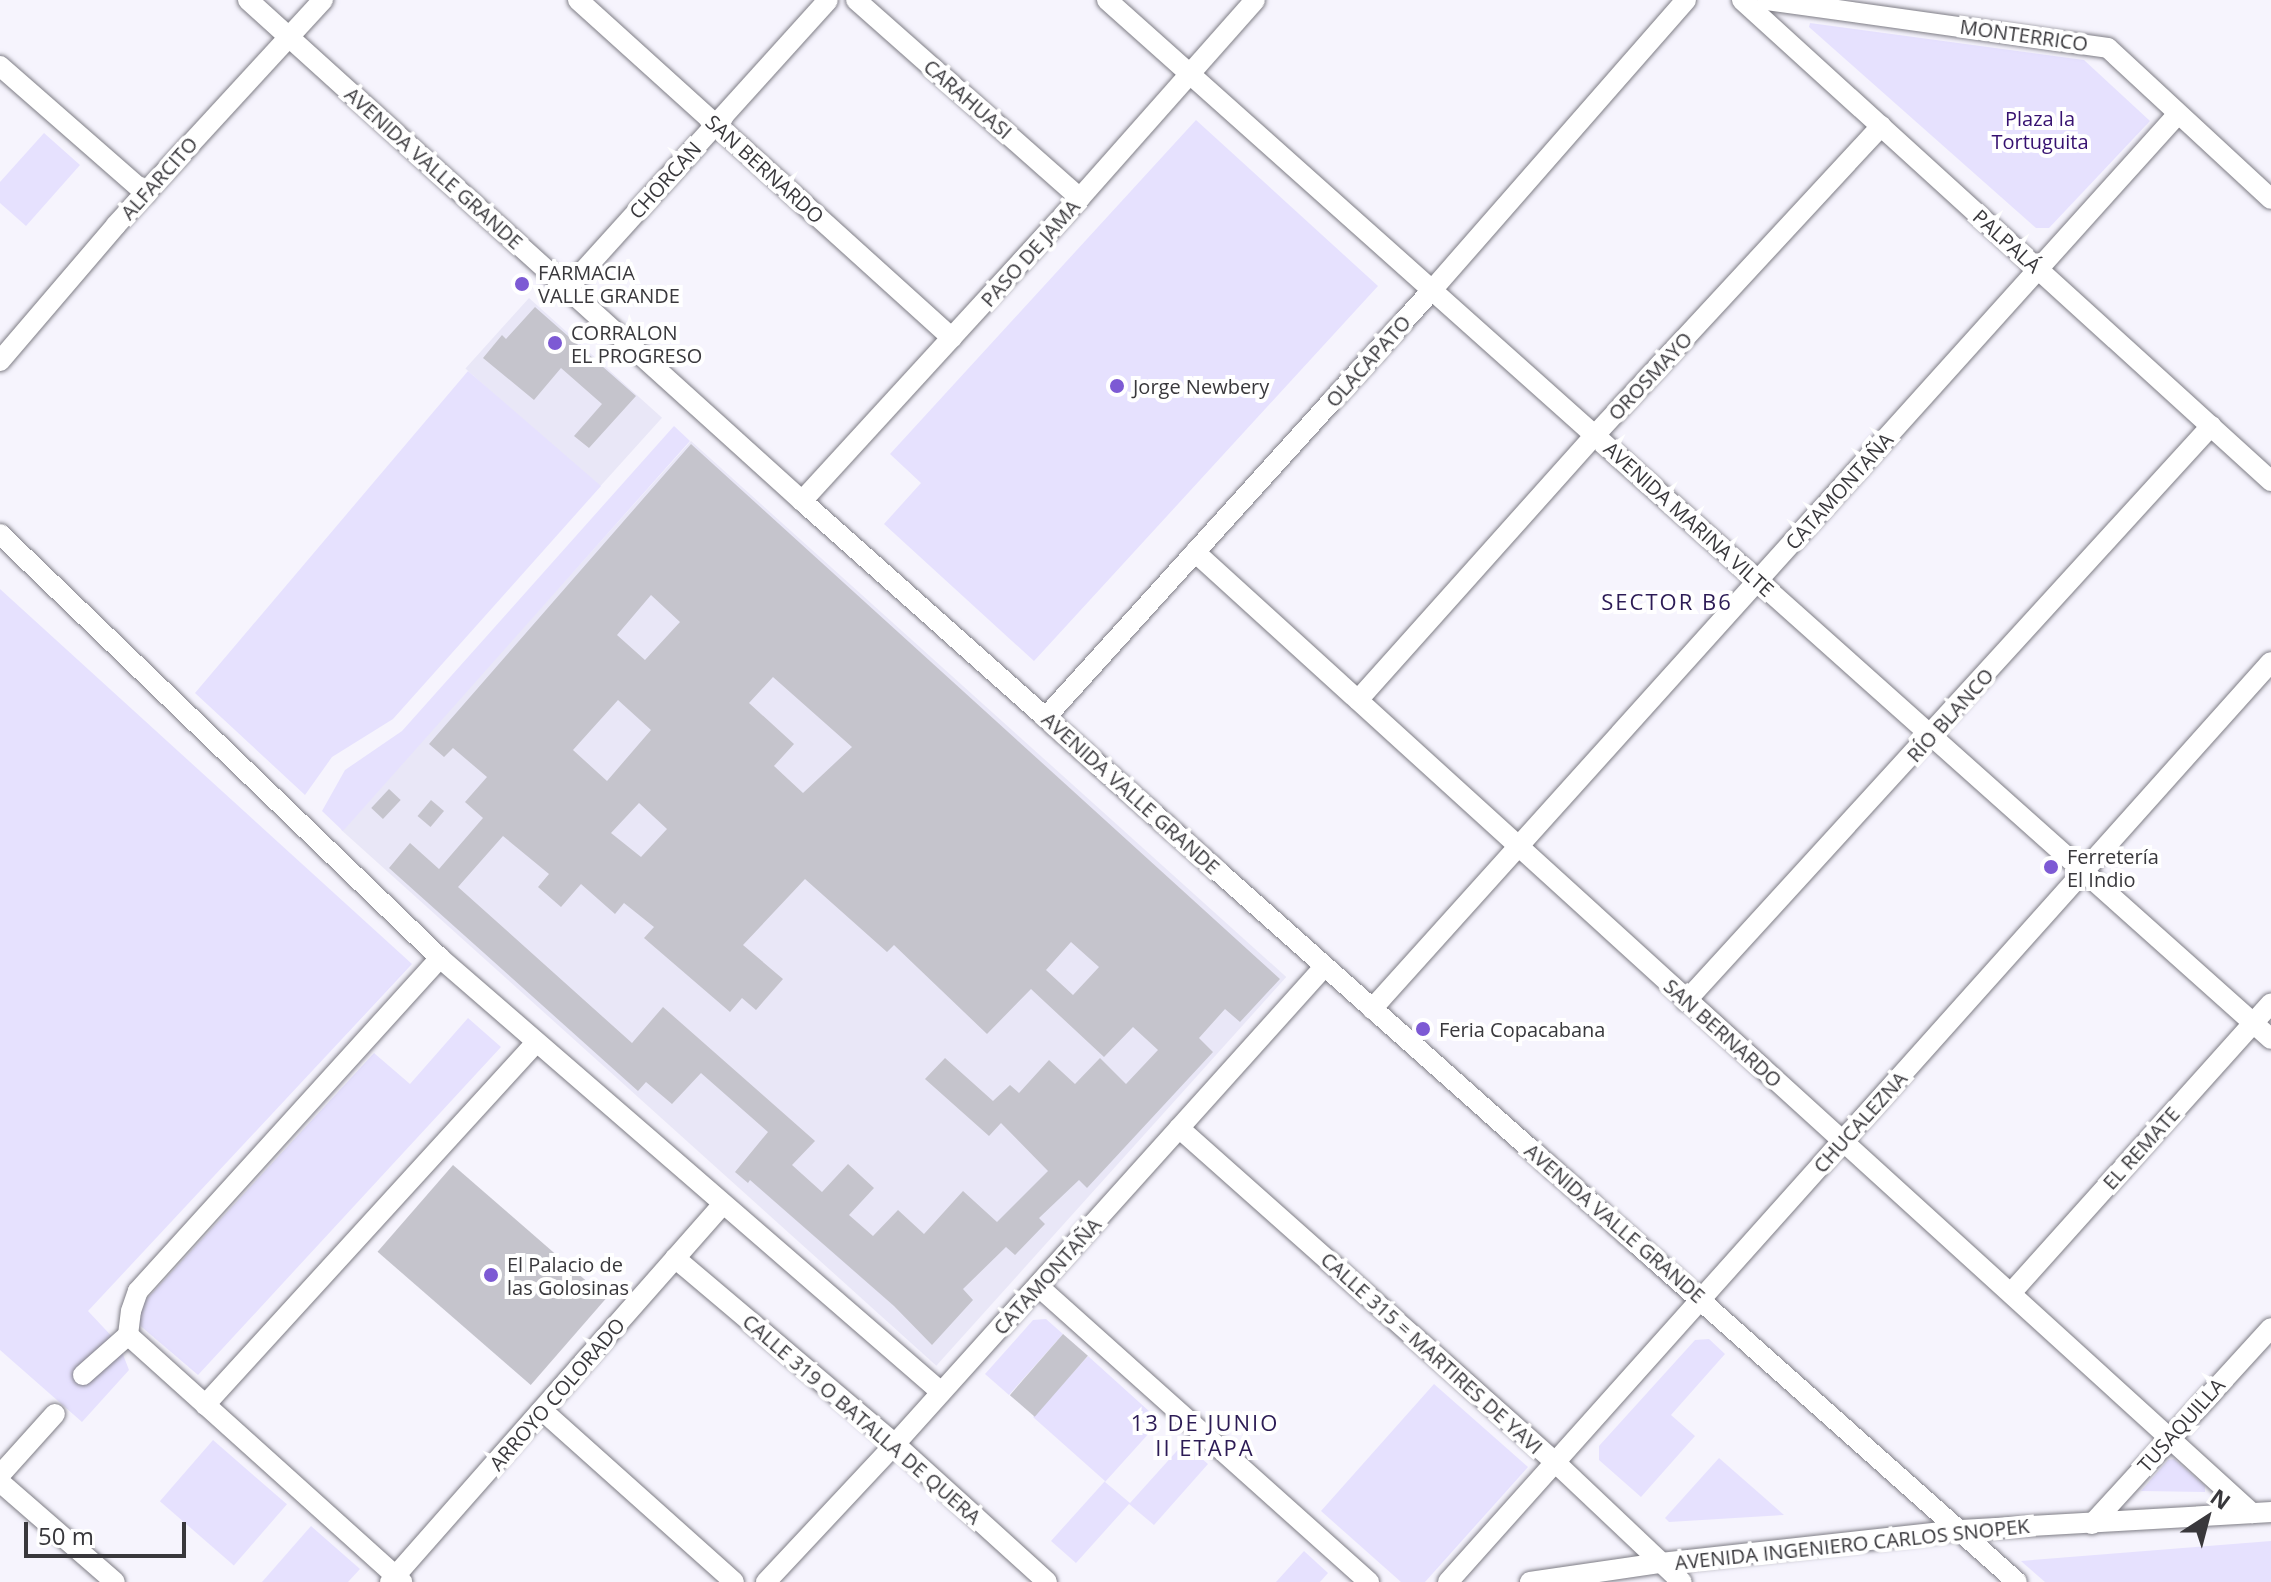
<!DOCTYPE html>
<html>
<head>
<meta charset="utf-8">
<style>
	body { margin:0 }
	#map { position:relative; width:2271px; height:1582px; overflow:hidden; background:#f6f4fd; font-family:"Open Sans",sans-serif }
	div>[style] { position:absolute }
	.built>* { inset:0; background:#e9e7f7; transform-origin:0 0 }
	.green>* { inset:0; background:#e6e1fe; transform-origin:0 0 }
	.building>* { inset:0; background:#c5c4cc; transform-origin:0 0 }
	.roads { filter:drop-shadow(0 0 2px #7e7d85) drop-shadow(0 0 2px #7e7d85) }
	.minor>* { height:20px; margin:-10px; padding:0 10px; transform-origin:10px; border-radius:10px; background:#fff }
	.dots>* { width:22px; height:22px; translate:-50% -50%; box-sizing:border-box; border:4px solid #fff; border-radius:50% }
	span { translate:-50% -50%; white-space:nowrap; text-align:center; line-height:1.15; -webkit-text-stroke:8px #fff; paint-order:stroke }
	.street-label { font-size:20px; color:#39383c }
	.park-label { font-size:20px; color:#361170 }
	.poi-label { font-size:20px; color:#39383c }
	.left { translate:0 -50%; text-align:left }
	.neighbourhood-label { font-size:22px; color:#2c1b55; letter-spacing:2px }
	.north { position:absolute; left:2167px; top:1478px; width:80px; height:80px; -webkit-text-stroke:6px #fff; paint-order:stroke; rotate:36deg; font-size:22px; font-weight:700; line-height:32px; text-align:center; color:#39383c }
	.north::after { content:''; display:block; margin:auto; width:28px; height:36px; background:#39383c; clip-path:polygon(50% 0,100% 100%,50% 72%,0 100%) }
	.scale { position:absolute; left:24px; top:1522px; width:162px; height:36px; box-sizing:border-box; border:4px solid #39383c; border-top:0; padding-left:10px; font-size:24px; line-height:28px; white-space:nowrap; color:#39383c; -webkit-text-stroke:6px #fff; paint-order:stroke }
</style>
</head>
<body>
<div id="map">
	<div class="built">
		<div style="left:529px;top:298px;width:179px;height:95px;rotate:42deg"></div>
		<div style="left:691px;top:441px;width:801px;height:523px;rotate:42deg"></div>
	</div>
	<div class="green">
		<div style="clip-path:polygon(1810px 23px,2084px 60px,2150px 121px,2049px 228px,2036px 228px,1809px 27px)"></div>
		<div style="clip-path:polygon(1196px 120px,1378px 286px,1034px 661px,884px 524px,921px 483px,890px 454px)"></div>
		<div style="clip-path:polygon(44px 133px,80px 165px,26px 226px,0 203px,0 182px)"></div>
		<div style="clip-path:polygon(468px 371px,601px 486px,393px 719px,332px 757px,305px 795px,195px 693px)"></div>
		<div style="clip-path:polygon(674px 426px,690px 441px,343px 831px,322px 811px,345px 770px,402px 731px)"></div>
		<div style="clip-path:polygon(0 589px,412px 964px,88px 1311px,119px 1344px,129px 1370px,82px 1422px,0 1350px)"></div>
		<div style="clip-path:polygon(468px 1018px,501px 1047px,198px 1375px,130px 1317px,374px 1053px,410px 1084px)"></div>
		<div style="clip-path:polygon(1046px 1319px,1063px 1334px,1009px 1395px,985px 1374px,1033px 1320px)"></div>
		<div style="clip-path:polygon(1709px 1339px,1725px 1354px,1671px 1415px,1695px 1436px,1641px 1497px,1599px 1460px,1599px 1446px,1695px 1340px)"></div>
		<div style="clip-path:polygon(1088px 1356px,1160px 1421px,1105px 1482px,1130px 1503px,1184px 1443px,1208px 1464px,1154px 1525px,1129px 1504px,1076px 1563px,1051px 1541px,1105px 1481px,1033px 1417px)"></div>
		<div style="clip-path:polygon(1434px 1384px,1528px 1467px,1425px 1582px,1401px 1582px,1321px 1511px)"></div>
		<div style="left:213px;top:1440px;width:98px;height:81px;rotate:41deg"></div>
		<div style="clip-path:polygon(1719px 1458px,1767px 1500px,1784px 1515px,1669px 1522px,1665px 1518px)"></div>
		<div style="clip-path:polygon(2174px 1459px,2205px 1486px,2205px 1492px,2141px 1491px,2168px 1460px)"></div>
		<div style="clip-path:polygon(311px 1526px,360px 1569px,348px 1582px,262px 1582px)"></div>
		<div style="clip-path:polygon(2271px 1541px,2271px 1582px,2045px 1582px,2021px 1561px)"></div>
		<div style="clip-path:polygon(1304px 1551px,1328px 1573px,1320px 1582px,1276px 1582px)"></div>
	</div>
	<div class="building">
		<div style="clip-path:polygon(535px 307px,636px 396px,589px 448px,574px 436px,602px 404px,561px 368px,534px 400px,483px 358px,502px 335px,506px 339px)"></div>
		<div style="clip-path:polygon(evenodd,691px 444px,1280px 979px,1240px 1022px,1225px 1009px,1199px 1038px,1213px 1052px,1087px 1188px,1079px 1180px,1039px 1218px,1045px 1224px,1015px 1255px,1006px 1247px,963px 1289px,973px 1300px,932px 1345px,894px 1306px,750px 1180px,748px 1183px,735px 1172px,768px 1132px,701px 1073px,672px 1104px,646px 1082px,638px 1091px,389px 868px,410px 843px,439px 869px,483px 818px,465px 802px,487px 777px,453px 748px,444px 757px,429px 744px,691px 444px,651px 595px,680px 622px,645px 660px,617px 635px,651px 595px,691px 444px,773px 677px,852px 747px,803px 793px,774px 766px,794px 744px,749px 703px,773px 677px,691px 444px,618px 700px,651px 730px,607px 781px,573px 750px,618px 700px,691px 444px,639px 803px,667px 829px,641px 857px,611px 833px,639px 803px,691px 444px,503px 836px,549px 874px,538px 887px,561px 907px,581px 884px,615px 914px,624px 903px,654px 927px,644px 938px,730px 1012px,742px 998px,756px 1010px,783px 979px,743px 945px,805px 879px,887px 952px,894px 945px,987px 1034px,1031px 989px,1104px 1057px,1133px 1027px,1158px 1050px,1126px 1084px,1100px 1058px,1075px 1084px,1049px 1060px,1019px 1093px,1010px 1085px,993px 1101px,945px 1058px,925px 1079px,989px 1136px,1001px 1123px,1048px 1171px,997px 1222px,963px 1191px,924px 1234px,898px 1210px,873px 1236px,849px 1215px,874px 1188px,848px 1164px,822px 1192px,792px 1165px,815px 1141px,663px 1007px,632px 1043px,458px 887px,503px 836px,691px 444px,1071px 942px,1099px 967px,1073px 995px,1046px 970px,1071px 942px)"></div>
		<div style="left:389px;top:789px;width:16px;height:26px;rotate:43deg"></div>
		<div style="left:431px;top:800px;width:17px;height:21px;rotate:40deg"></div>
		<div style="left:453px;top:1165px;width:203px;height:115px;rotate:41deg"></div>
		<div style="left:1063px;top:1334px;width:33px;height:81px;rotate:41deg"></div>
	</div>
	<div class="roads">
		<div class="minor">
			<div style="left:248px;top:0;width:747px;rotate:42.12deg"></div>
			<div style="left:802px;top:501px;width:1626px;rotate:41.66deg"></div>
			<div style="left:578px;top:0;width:504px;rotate:42.11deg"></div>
			<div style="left:856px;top:0;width:299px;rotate:41.5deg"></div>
			<div style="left:1107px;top:0;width:1560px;rotate:41.75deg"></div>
			<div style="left:1742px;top:0;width:715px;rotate:42.28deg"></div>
			<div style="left:1767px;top:0;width:344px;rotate:8deg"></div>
			<div style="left:2108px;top:48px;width:222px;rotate:42.8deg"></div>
			<div style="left:0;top:66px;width:194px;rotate:41.2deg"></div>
			<div style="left:567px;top:289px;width:389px;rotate:-47.9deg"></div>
			<div style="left:0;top:361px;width:179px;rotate:-49.5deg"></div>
			<div style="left:116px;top:225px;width:306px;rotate:-47.4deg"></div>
			<div style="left:802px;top:501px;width:411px;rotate:-47.5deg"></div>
			<div style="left:1080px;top:198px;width:264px;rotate:-48.5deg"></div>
			<div style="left:0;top:534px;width:611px;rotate:43.94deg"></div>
			<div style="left:440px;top:958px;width:663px;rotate:40.9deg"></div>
			<div style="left:1195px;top:552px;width:1429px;rotate:42.28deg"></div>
			<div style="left:1358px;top:700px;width:357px;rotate:-48.2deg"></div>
			<div style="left:1596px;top:434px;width:420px;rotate:-47.2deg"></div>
			<div style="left:1046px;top:717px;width:577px;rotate:-47.88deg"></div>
			<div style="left:1433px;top:289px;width:384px;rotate:-48.8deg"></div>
			<div style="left:1686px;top:1001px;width:779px;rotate:-47.6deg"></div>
			<div style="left:1372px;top:1009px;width:1203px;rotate:-48deg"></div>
			<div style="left:1179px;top:1128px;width:504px;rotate:41.62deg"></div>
			<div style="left:1556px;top:1463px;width:173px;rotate:43.4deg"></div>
			<div style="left:675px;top:1258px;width:288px;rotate:40.2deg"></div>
			<div style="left:895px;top:1444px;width:205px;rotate:42.2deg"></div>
			<div style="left:1038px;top:1286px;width:444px;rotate:41.8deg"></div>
			<div style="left:2011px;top:1293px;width:389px;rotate:-48.1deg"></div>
			<div style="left:128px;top:1335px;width:369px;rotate:42deg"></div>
			<div style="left:83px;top:1375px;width:60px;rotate:-41.6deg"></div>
			<div style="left:128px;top:1335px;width:24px;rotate:-83deg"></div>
			<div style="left:131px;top:1311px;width:21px;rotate:-71deg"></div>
			<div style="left:138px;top:1291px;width:450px;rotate:-47.8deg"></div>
			<div style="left:205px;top:1405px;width:491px;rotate:-47.6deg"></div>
			<div style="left:543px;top:1411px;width:256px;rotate:41.8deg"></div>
			<div style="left:0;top:1475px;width:82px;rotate:-48deg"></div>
			<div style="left:0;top:1482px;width:152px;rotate:41deg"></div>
			<div style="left:2092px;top:1524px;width:265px;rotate:-47.6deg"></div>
			<div style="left:390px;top:1582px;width:502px;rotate:-48.63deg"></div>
			<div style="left:766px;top:1582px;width:189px;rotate:-46.9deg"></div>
			<div style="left:895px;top:1444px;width:642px;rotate:-48.03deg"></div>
			<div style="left:1448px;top:1582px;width:1234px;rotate:-48.19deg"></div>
			<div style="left:1530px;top:1582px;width:132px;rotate:-8.3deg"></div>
			<div style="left:1661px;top:1563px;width:302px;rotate:-6.3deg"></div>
			<div style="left:1961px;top:1530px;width:311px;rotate:-3.3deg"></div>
		</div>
	</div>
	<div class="dots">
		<div style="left:522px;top:284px;background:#7d5ad4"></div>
		<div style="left:555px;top:343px;background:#7d5ad4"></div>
		<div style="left:1117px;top:386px;background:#7d5ad4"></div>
		<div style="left:2051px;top:867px;background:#7d5ad4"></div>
		<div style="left:1423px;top:1029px;background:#7d5ad4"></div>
		<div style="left:491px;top:1275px;background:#7d5ad4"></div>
	</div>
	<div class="street-label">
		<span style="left:2024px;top:35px;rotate:8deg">MONTERRICO</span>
		<span style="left:968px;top:99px;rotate:41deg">CARAHUASI</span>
		<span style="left:434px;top:168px;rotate:42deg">AVENIDA VALLE GRANDE</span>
		<span style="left:765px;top:169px;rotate:42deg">SAN BERNARDO</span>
		<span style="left:159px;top:178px;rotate:-48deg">ALFARCITO</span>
		<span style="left:665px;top:180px;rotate:-48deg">CHORCAN</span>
		<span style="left:2007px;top:241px;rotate:42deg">PALPALÁ</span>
		<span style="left:1030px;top:253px;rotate:-48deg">PASO DE JAMA</span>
		<span style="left:1368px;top:361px;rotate:-48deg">OLACAPATO</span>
		<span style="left:1650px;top:376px;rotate:-47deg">OROSMAYO</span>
		<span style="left:1839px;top:491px;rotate:-48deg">CATAMONTAÑA</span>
		<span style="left:1689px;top:519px;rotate:42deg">AVENIDA MARINA VILTE</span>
		<span style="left:1950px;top:715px;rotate:-48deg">RÍO BLANCO</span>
		<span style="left:1131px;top:793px;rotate:42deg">AVENIDA VALLE GRANDE</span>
		<span style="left:1723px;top:1033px;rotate:42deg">SAN BERNARDO</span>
		<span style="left:1860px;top:1122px;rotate:-48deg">CHUCALEZNA</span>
		<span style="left:2141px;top:1148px;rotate:-48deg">EL REMATE</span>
		<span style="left:1615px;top:1223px;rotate:41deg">AVENIDA VALLE GRANDE</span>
		<span style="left:1047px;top:1276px;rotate:-48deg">CATAMONTAÑA</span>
		<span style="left:1432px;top:1353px;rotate:42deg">CALLE 315 = MARTIRES DE YAVI</span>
		<span style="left:557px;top:1394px;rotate:-49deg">ARROYO COLORADO</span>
		<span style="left:862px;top:1419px;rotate:41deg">CALLE 319 O BATALLA DE QUERA</span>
		<span style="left:2181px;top:1425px;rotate:-48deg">TUSAQUILLA</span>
		<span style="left:1852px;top:1544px;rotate:-6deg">AVENIDA INGENIERO CARLOS SNOPEK</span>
	</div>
	<div class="park-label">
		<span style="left:2040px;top:130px">Plaza la<br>Tortuguita</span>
	</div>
	<div class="poi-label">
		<span class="left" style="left:538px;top:284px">FARMACIA<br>VALLE GRANDE</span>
		<span class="left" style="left:571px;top:344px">CORRALON<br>EL PROGRESO</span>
		<span class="left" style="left:1133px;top:386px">Jorge Newbery</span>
		<span class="left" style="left:2067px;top:868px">Ferretería<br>El Indio</span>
		<span class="left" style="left:1439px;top:1029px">Feria Copacabana</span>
		<span class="left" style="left:507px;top:1276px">El Palacio de<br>las Golosinas</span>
	</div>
	<div class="neighbourhood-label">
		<span style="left:1667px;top:602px">SECTOR B6</span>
		<span style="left:1205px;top:1435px">13 DE JUNIO<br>II ETAPA</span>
	</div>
	<div class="north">N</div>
	<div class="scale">50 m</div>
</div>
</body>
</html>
